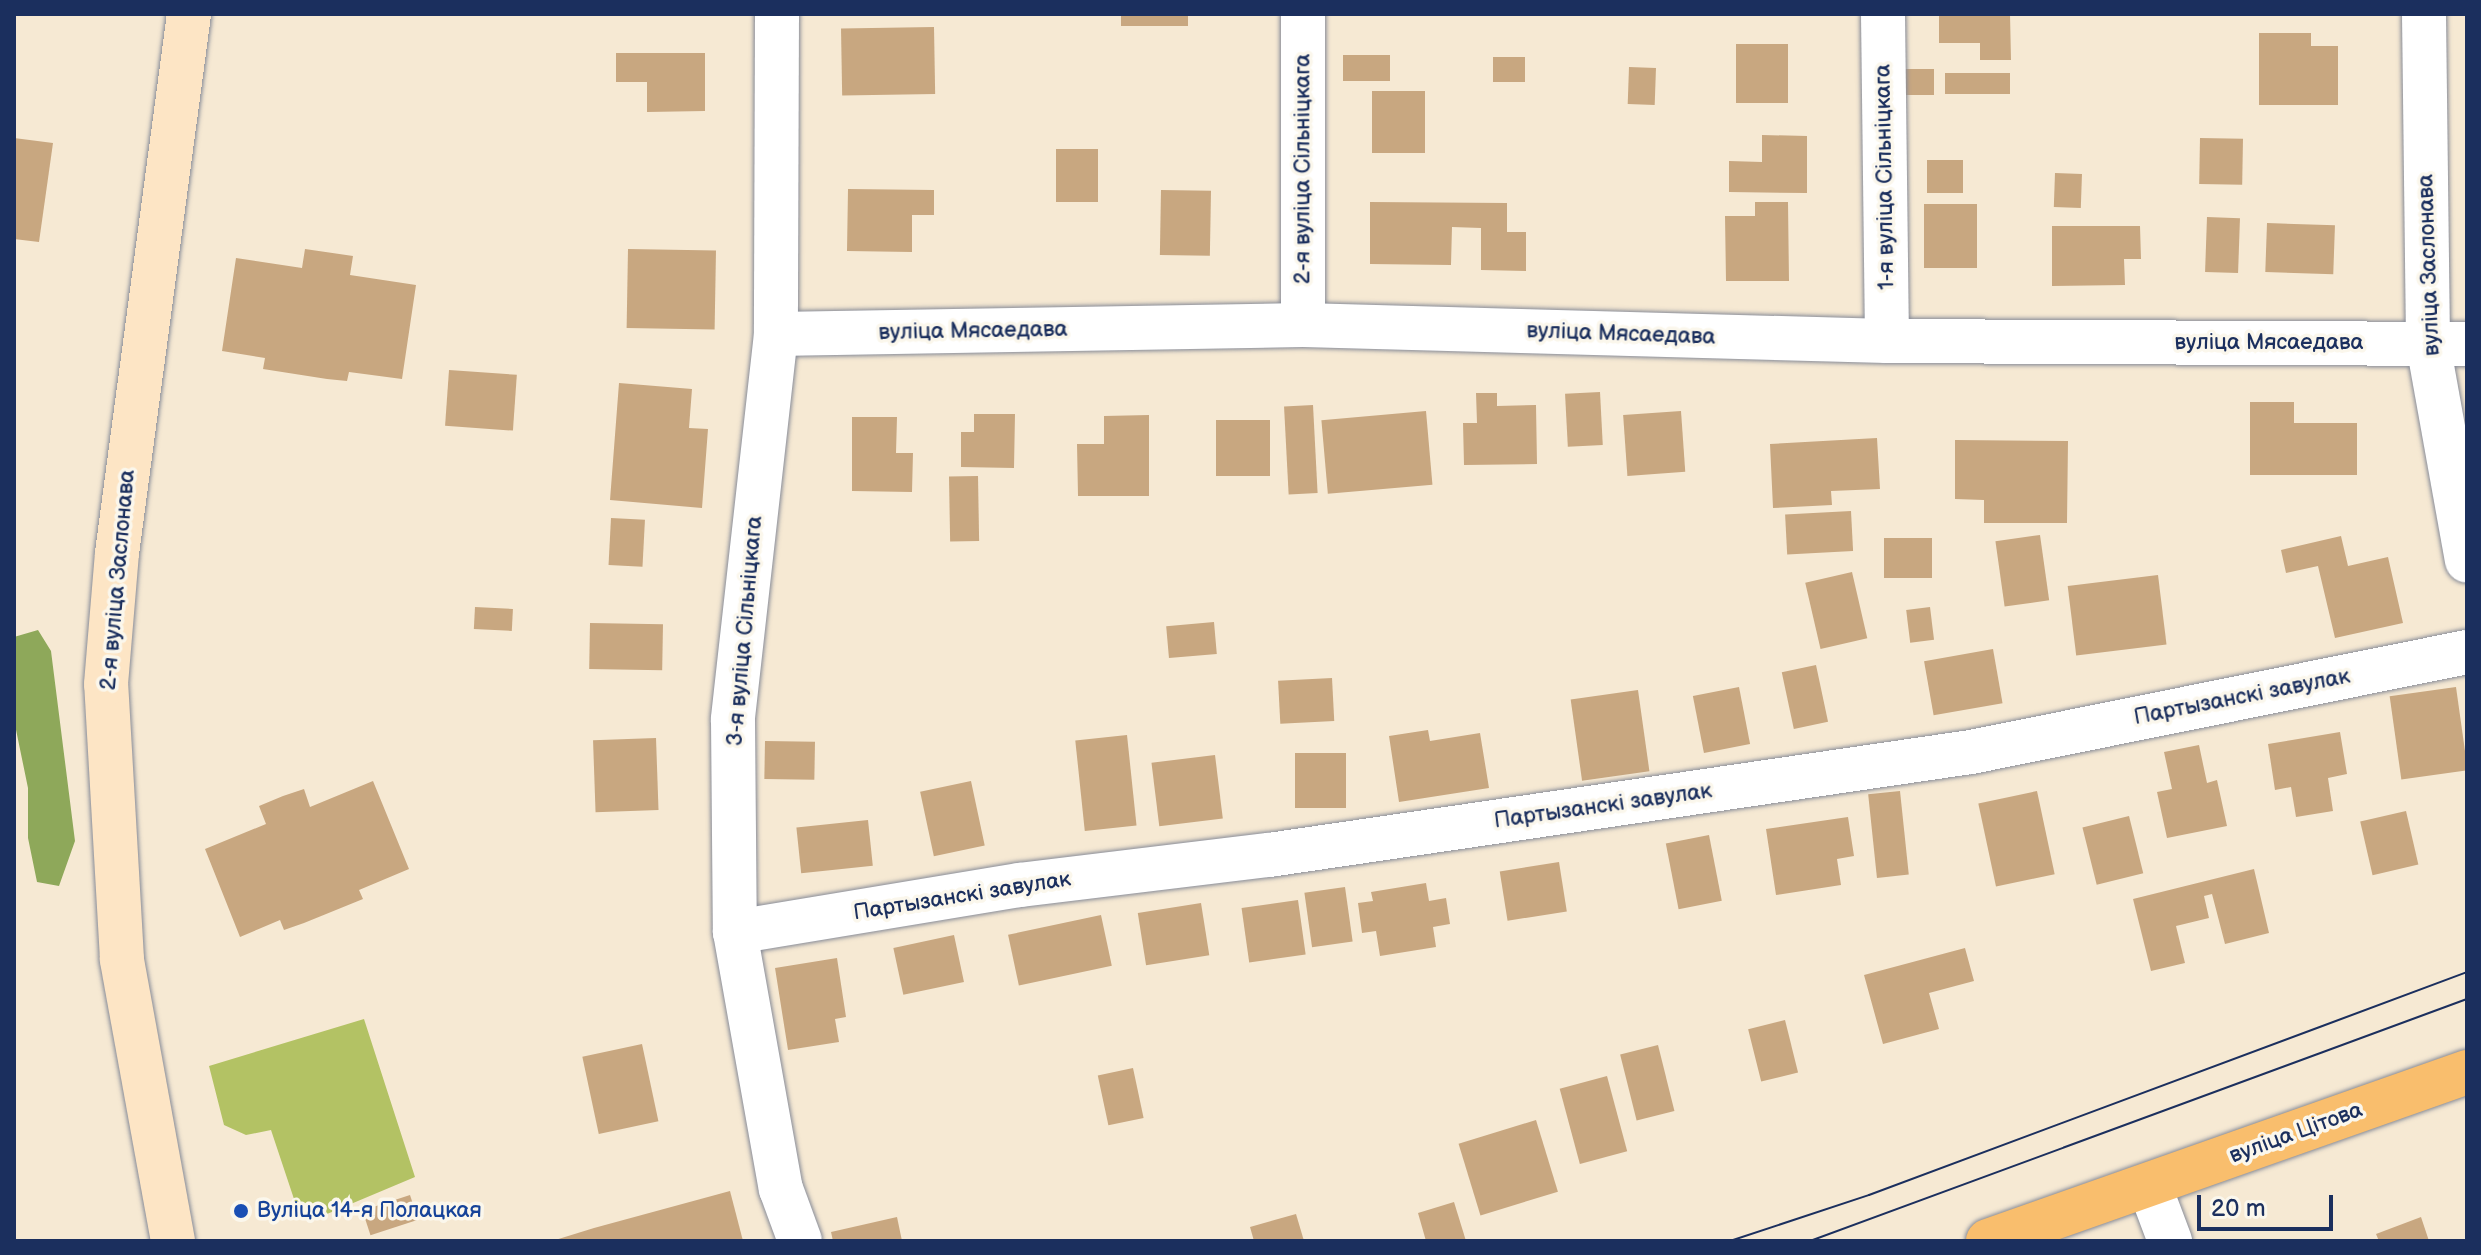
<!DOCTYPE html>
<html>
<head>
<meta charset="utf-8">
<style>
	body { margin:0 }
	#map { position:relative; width:2481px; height:1255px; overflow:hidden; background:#f6e9d3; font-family:"Balsamiq Sans",sans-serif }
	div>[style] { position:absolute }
	.green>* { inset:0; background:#b3c264 }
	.forest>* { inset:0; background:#8ea85a }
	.building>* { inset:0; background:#c8a780; transform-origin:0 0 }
	.roads { filter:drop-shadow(0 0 2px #888c98) drop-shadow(0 0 2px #888c98) }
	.street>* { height:44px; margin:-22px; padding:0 22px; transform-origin:22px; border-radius:22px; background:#fff }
	.secondary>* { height:44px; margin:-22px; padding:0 22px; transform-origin:22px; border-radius:22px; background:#fde5c5 }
	.primary>* { height:44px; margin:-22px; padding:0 22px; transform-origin:22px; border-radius:22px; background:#f9be6d }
	.tram>* { height:2px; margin:-1px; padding:0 1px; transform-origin:1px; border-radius:1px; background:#1b2f5e }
	.dots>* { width:22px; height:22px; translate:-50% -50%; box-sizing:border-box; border:4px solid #fbf7ec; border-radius:50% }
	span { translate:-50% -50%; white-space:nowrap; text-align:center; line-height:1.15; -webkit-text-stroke:7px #fbf7ec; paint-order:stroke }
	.street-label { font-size:22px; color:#1b2f5e }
	.transit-label { font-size:22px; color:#164399 }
	.left { translate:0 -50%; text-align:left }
	.frame { position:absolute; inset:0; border:16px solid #1b2f5e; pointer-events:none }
	.scale { position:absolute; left:2197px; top:1195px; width:136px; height:36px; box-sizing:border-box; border:4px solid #1b2f5e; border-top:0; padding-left:10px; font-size:24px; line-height:28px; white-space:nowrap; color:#1b2f5e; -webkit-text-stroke:6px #fbf7ec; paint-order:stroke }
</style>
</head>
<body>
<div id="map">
	<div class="green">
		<div style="clip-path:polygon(364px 1019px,415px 1177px,327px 1214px,297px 1208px,271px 1130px,246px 1135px,224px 1125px,209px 1066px)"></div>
	</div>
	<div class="forest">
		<div style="clip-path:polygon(38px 630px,51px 651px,75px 841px,59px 886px,37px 882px,28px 838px,28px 788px,14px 720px,14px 637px)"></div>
	</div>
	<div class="building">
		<div style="left:1121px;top:14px;width:67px;height:12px"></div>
		<div style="clip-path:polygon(1939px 14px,2010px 14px,2011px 60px,1980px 60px,1980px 43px,1939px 43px)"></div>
		<div style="left:934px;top:27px;width:67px;height:93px;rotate:89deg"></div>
		<div style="clip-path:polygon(2259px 33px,2311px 33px,2311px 46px,2338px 46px,2338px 105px,2259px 105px)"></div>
		<div style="left:1736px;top:44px;width:52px;height:59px"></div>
		<div style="clip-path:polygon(616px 53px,705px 53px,705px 111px,647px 112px,647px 82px,616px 82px)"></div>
		<div style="left:1343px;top:55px;width:47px;height:26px"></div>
		<div style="left:1493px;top:57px;width:32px;height:25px"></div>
		<div style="left:1629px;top:67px;width:27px;height:37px;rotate:2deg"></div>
		<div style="left:1899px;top:69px;width:35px;height:26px"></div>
		<div style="left:2010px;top:73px;width:21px;height:65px;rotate:90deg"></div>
		<div style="left:1372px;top:91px;width:53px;height:62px"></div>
		<div style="clip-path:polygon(1762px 135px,1807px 136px,1807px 193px,1729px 192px,1729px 161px,1762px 162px)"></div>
		<div style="clip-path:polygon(14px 138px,53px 143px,39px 242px,14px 239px)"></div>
		<div style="left:2200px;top:138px;width:43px;height:46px;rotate:1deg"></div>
		<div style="left:1056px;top:149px;width:42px;height:53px"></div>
		<div style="left:1927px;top:160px;width:36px;height:33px"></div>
		<div style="left:2055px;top:173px;width:27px;height:34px;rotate:2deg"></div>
		<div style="clip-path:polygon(848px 189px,934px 190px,934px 215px,912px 215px,912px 252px,847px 251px)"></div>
		<div style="left:1161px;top:190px;width:50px;height:65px;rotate:1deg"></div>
		<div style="clip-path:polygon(1370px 202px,1507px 203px,1507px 232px,1526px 232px,1526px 271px,1481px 270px,1481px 228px,1452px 227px,1451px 265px,1370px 264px)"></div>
		<div style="clip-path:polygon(1755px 202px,1788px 202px,1789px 281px,1726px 281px,1725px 216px,1755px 216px)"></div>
		<div style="left:1924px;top:204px;width:53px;height:64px"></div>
		<div style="left:2207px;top:217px;width:33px;height:55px;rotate:2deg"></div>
		<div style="left:2267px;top:223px;width:68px;height:49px;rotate:2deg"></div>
		<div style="clip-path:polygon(2052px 226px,2140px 226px,2141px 259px,2124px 259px,2125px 285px,2052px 286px)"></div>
		<div style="clip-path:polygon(305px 249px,353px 256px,350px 275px,416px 285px,402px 379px,349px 372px,347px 381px,327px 379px,263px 369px,265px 358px,222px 351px,236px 258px,302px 268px)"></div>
		<div style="left:628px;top:249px;width:88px;height:79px;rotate:1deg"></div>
		<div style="left:449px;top:370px;width:68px;height:56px;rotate:4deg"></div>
		<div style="clip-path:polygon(619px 383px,692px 389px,689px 428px,708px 429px,702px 508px,610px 500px)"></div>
		<div style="left:1600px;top:392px;width:53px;height:35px;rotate:87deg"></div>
		<div style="clip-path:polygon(1476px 393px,1497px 393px,1497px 406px,1536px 405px,1537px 464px,1464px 465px,1463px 423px,1477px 423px)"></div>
		<div style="clip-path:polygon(2250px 402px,2294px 402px,2294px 423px,2357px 423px,2357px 475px,2250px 475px)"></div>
		<div style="left:1313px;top:405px;width:88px;height:29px;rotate:87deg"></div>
		<div style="left:1426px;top:411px;width:74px;height:105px;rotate:85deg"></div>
		<div style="left:1681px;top:411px;width:61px;height:58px;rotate:86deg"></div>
		<div style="clip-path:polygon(974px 414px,1015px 414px,1014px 468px,961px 467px,961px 432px,974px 432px)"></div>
		<div style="clip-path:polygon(1149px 415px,1149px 496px,1078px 496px,1077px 444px,1104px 444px,1104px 416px)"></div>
		<div style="clip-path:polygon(852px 417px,897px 417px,896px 453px,913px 453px,912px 492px,852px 491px)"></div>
		<div style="left:1216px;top:420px;width:54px;height:56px"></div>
		<div style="clip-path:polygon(1877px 438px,1880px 489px,1831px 491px,1832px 505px,1773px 508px,1770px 444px)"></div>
		<div style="clip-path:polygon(1955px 440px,2068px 441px,2067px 523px,1984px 523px,1984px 500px,1955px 499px)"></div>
		<div style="left:978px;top:476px;width:65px;height:29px;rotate:89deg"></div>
		<div style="left:1851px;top:511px;width:40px;height:66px;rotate:87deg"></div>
		<div style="left:611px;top:518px;width:34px;height:47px;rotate:3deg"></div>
		<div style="left:2040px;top:535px;width:66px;height:45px;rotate:82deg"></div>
		<div style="clip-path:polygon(2341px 536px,2348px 566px,2388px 557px,2403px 623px,2335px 638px,2318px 566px,2286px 573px,2281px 550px)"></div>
		<div style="left:1884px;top:538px;width:48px;height:40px"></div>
		<div style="left:1852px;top:572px;width:68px;height:48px;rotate:77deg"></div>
		<div style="left:2158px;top:575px;width:70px;height:91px;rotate:83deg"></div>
		<div style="left:475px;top:607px;width:38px;height:22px;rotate:3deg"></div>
		<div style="left:1930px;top:607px;width:33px;height:24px;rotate:83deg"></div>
		<div style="left:1214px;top:622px;width:32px;height:48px;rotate:85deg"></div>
		<div style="left:590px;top:623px;width:73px;height:46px;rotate:1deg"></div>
		<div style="left:1993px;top:649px;width:55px;height:70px;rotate:80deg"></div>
		<div style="left:1816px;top:665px;width:58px;height:35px;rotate:78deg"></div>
		<div style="left:1332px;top:678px;width:43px;height:54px;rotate:87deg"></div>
		<div style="left:1739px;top:687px;width:58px;height:47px;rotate:79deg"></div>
		<div style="left:2456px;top:687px;width:84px;height:67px;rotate:82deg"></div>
		<div style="left:1638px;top:690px;width:82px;height:68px;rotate:82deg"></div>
		<div style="clip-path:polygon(1428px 730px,1430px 741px,1480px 733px,1489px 788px,1399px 802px,1389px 736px)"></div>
		<div style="clip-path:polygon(2340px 732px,2347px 774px,2328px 778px,2333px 811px,2296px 817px,2291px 787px,2275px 790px,2268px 744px)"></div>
		<div style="left:1127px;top:735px;width:91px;height:52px;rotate:84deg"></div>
		<div style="left:656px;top:738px;width:72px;height:63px;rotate:88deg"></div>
		<div style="left:765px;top:741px;width:50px;height:38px;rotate:1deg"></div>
		<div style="clip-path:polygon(2199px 745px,2207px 783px,2217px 780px,2227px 826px,2167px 838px,2157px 792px,2172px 789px,2164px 752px)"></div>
		<div style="left:1295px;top:753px;width:51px;height:55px"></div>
		<div style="left:1215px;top:755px;width:64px;height:64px;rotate:83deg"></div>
		<div style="clip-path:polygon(373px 781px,409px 869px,359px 890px,363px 899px,304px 923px,284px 930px,280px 920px,240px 937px,205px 849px,266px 824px,259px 806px,283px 796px,304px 789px,310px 807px)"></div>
		<div style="left:971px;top:781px;width:66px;height:52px;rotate:78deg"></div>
		<div style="left:1900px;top:791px;width:84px;height:32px;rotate:84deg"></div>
		<div style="left:2037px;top:791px;width:85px;height:60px;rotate:78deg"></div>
		<div style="left:2406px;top:811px;width:55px;height:47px;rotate:77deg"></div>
		<div style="left:2129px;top:816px;width:59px;height:48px;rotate:76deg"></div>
		<div style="clip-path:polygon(1848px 817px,1854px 856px,1837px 859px,1841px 885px,1776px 895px,1766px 829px)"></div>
		<div style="left:868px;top:820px;width:46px;height:72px;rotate:84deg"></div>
		<div style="left:1709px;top:835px;width:67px;height:44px;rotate:79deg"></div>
		<div style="left:1559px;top:862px;width:50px;height:60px;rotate:81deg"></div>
		<div style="clip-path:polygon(2254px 869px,2269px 933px,2225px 944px,2212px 894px,2204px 896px,2209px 918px,2176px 926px,2185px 963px,2151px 971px,2133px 899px)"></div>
		<div style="clip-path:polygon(1426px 883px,1429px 901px,1446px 898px,1450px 924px,1433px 927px,1436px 947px,1380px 956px,1376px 931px,1362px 933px,1358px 903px,1373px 901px,1371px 892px)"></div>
		<div style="left:1345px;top:887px;width:55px;height:41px;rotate:82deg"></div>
		<div style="left:1298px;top:900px;width:55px;height:57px;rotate:82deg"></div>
		<div style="left:1201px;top:903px;width:53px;height:64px;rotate:81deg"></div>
		<div style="left:1101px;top:915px;width:52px;height:95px;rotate:78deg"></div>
		<div style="left:954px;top:935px;width:48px;height:62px;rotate:78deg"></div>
		<div style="clip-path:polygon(1965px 948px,1974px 981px,1929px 993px,1939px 1029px,1883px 1044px,1864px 975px)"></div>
		<div style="clip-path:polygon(837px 958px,846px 1017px,835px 1019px,839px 1042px,788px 1050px,775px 968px)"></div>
		<div style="left:1785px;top:1020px;width:54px;height:38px;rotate:76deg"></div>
		<div style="left:642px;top:1044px;width:79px;height:61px;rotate:78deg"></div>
		<div style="left:1658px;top:1045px;width:68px;height:39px;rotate:76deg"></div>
		<div style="left:1133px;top:1068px;width:51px;height:36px;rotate:78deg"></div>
		<div style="left:1607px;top:1076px;width:78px;height:49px;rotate:75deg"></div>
		<div style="left:1536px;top:1120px;width:75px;height:81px;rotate:73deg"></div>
		<div style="clip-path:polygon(730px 1191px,743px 1241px,552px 1241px,594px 1228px)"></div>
		<div style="left:410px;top:1195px;width:26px;height:50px;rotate:72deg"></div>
		<div style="clip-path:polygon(1454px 1202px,1466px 1241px,1426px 1241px,1418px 1213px)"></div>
		<div style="clip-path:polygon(1296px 1214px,1304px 1241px,1254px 1241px,1250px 1227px)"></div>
		<div style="clip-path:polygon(897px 1217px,902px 1241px,833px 1241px,831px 1232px)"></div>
		<div style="clip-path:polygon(2421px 1217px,2429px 1241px,2379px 1241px,2376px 1234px)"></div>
	</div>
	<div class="roads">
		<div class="street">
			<div style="left:777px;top:14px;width:320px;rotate:90.2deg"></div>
			<div style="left:776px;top:334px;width:388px;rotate:96.4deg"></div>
			<div style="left:733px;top:720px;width:212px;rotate:89.5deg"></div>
			<div style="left:735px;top:932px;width:261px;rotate:79.9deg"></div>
			<div style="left:781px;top:1189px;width:55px;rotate:69.9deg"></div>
			<div style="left:1303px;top:14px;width:311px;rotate:90deg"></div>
			<div style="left:1883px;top:14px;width:327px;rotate:89.3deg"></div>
			<div style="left:2424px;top:14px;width:330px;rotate:89.3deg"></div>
			<div style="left:2428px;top:344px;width:220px;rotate:79.8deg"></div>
			<div style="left:776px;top:334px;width:527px;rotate:-0.98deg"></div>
			<div style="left:1303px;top:325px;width:584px;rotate:1.57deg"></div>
			<div style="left:1887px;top:341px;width:580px;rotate:0.3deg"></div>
			<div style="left:735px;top:932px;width:289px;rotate:-9.4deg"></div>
			<div style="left:1020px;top:885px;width:251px;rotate:-6.9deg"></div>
			<div style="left:1269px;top:855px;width:710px;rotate:-8.35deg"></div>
			<div style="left:1971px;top:752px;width:506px;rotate:-11.4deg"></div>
			<div style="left:2149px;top:1185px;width:60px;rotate:69.4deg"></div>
		</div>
		<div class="secondary">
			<div style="left:173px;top:1241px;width:287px;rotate:-100.3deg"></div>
			<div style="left:122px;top:959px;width:275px;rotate:-93.3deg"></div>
			<div style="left:106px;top:684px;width:131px;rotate:-85.2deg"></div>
			<div style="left:117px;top:553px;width:544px;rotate:-82.39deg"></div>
		</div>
		<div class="primary">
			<div style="left:1988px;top:1241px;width:508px;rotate:-19.43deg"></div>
		</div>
	</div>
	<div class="tram">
		<div style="left:1730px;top:1241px;width:146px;rotate:-18.3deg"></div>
		<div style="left:1869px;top:1195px;width:638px;rotate:-20.45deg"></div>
		<div style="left:1810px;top:1241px;width:700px;rotate:-20.22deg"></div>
	</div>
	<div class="dots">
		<div style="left:241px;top:1211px;background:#1a4fb4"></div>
	</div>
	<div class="street-label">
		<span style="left:1303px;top:169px;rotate:-90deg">2-я вуліца Сільніцкага</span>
		<span style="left:1885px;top:177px;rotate:-91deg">1-я вуліца Сільніцкага</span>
		<span style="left:2429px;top:265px;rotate:-92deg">вуліца Заслонава</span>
		<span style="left:973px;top:331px;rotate:-1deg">вуліца Мясаедава</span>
		<span style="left:1621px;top:334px;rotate:2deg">вуліца Мясаедава</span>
		<span style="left:2269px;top:343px">вуліца Мясаедава</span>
		<span style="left:118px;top:580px;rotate:-85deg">2-я вуліца Заслонава</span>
		<span style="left:745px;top:631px;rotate:-85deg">3-я вуліца Сільніцкага</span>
		<span style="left:2242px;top:697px;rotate:-11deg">Партызанскі завулак</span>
		<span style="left:1603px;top:806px;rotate:-8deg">Партызанскі завулак</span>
		<span style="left:962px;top:896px;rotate:-9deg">Партызанскі завулак</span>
		<span style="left:2296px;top:1133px;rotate:-20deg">вуліца Цітова</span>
	</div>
	<div class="transit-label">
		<span class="left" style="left:257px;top:1211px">Вуліца 14-я Полацкая</span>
	</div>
	<div class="frame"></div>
	<div class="scale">20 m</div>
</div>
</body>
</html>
